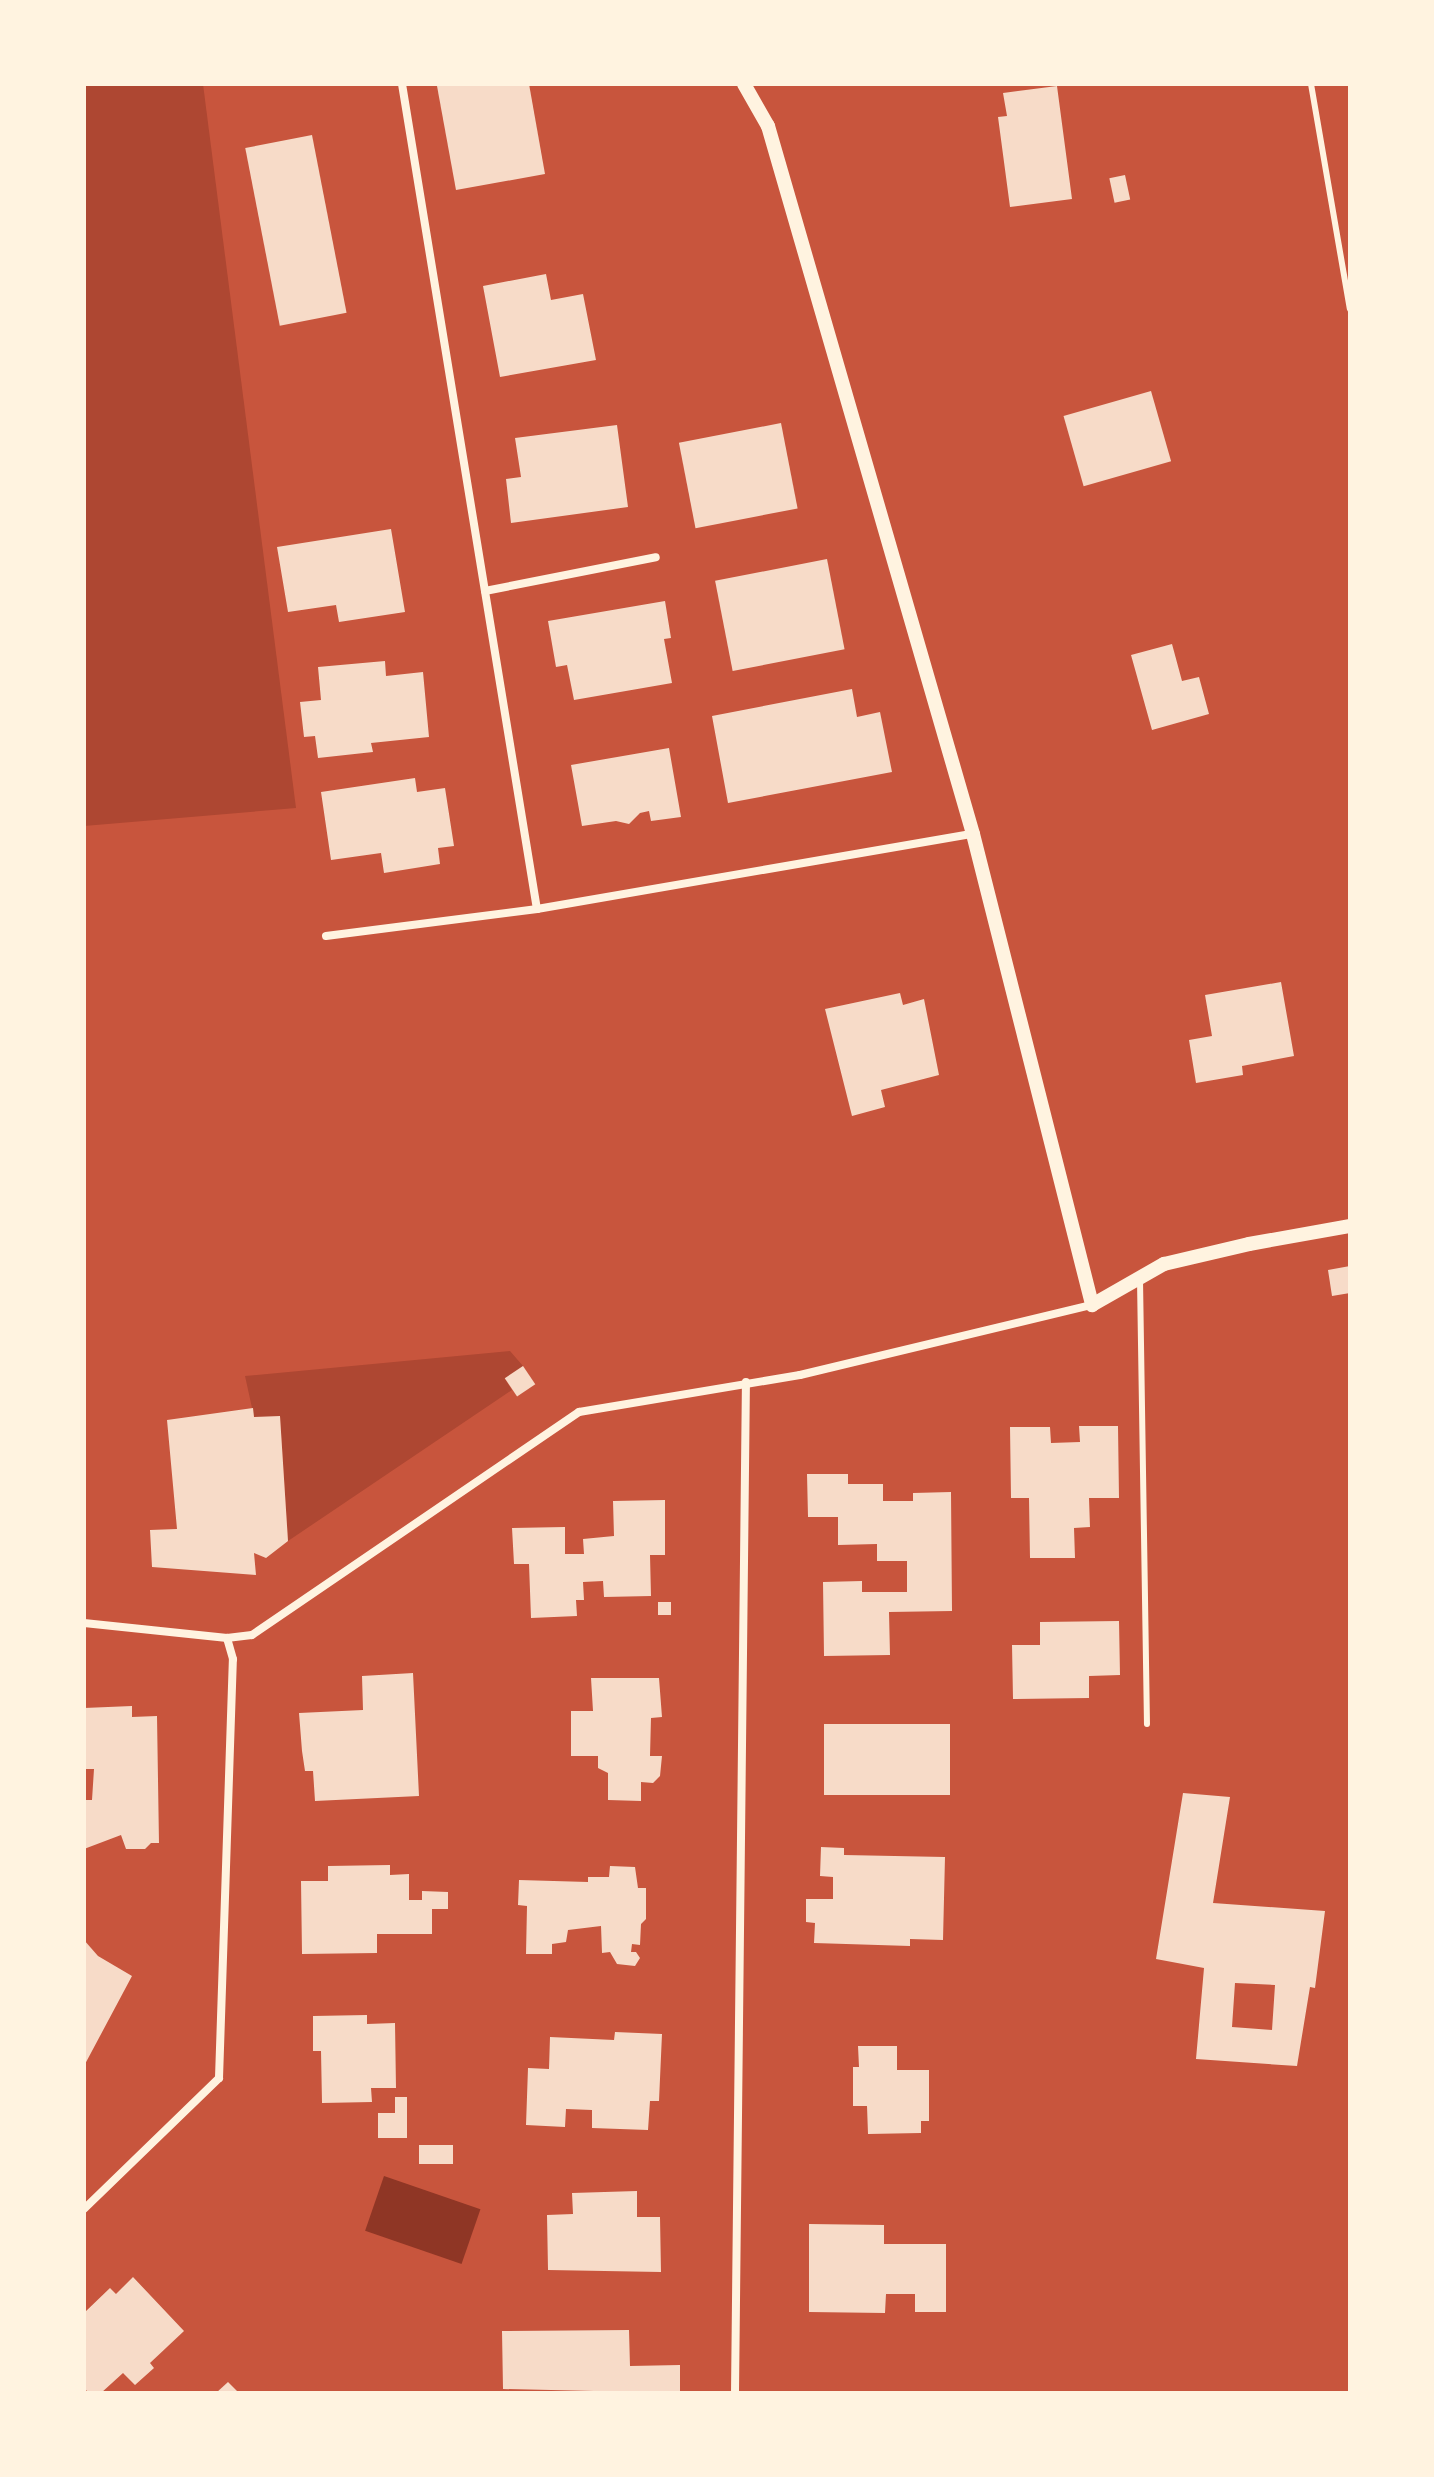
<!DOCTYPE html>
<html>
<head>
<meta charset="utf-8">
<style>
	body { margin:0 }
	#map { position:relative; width:1434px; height:2477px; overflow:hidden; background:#c8553d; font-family:"Work Sans",sans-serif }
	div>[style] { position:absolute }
	.green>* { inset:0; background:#ae4732 }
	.water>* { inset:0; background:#8f3625; transform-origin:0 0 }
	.building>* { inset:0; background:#f7dbc8; transform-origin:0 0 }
	.service>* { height:6px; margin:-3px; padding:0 3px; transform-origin:3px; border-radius:3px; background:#fff3e0 }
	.minor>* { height:8px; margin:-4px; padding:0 4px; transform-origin:4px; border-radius:4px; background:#fff3e0 }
	.tertiary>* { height:14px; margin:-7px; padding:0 7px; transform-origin:7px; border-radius:7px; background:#fff3e0 }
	span { translate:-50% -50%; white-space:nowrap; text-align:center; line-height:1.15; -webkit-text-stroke:6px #fff3e0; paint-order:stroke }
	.frame { position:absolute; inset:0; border:86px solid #fff3e0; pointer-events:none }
</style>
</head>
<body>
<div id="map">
	<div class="green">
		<div style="clip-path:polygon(84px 84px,203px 84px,296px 808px,84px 826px)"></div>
		<div style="clip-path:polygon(510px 1351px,523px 1366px,505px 1379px,512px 1390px,288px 1541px,280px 1417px,254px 1417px,245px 1376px)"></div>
	</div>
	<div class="water">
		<div style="left:384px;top:2176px;width:102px;height:58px;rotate:19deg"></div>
	</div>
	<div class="building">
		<div style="clip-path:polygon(451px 84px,529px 84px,545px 174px,456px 190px,437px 86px)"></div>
		<div style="clip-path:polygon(1057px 86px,1072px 199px,1010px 207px,998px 117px,1007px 116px,1003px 93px)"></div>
		<div style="left:312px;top:135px;width:181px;height:68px;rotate:79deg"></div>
		<div style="left:1125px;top:175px;width:25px;height:16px;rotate:78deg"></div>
		<div style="clip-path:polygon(546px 274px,551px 300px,583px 294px,596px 360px,500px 377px,483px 286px)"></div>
		<div style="left:1151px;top:391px;width:73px;height:91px;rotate:74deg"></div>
		<div style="left:781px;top:423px;width:87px;height:104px;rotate:79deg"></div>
		<div style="clip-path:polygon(617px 425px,628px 507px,511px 523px,506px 479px,521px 477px,515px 438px)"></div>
		<div style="clip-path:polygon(391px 529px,405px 612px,339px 622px,336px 605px,288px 612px,277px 547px)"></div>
		<div style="left:827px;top:559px;width:92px;height:114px;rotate:79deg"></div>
		<div style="clip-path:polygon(665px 601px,671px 638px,664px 639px,672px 683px,574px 700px,567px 665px,556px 667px,548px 621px)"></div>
		<div style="clip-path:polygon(1172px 644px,1182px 681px,1199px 677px,1209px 714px,1152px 730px,1131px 655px)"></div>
		<div style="clip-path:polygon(385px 661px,386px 676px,423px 672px,429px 737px,371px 743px,373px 752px,318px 758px,315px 736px,304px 737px,300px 702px,321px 700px,318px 667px)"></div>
		<div style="clip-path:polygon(852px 689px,857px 717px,880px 712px,892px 772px,728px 803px,712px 716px)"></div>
		<div style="clip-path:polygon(669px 748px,681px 817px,651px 821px,649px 811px,640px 813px,629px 824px,616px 821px,582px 826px,571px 765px)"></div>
		<div style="clip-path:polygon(415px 778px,417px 792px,445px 788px,454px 846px,438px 848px,440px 864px,384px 873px,381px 853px,331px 860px,321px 792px)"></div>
		<div style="clip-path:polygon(1281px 982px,1294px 1056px,1242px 1066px,1243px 1075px,1196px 1083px,1189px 1040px,1212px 1036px,1205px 995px)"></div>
		<div style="clip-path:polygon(900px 993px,903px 1005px,924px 999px,939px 1075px,881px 1090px,885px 1107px,852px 1116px,825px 1009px)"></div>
		<div style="clip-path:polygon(1350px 1266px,1350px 1293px,1332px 1296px,1328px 1270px)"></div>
		<div style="left:523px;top:1366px;width:22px;height:22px;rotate:56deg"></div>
		<div style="clip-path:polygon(253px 1408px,254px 1417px,280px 1416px,288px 1541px,266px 1558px,254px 1553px,256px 1575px,152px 1567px,150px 1530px,177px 1529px,167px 1420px)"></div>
		<div style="clip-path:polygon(1079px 1426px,1118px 1426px,1119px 1498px,1089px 1498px,1090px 1527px,1074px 1528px,1075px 1558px,1030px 1558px,1029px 1498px,1011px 1498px,1010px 1427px,1050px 1427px,1051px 1443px,1080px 1442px)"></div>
		<div style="clip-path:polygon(807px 1474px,848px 1474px,848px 1484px,883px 1484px,883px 1501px,913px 1501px,913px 1493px,951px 1492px,952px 1611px,889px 1612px,890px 1655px,824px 1656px,823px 1582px,862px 1581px,862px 1592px,907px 1592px,907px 1561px,877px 1561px,877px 1544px,838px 1545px,838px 1517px,808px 1517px)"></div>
		<div style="clip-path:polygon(665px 1500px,665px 1555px,650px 1555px,651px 1596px,604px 1597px,603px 1581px,583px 1582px,584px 1600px,576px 1600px,577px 1616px,531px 1618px,529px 1564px,514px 1564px,512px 1528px,565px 1527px,565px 1554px,584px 1554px,583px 1539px,614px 1536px,613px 1501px)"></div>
		<div style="left:658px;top:1602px;width:13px;height:13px"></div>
		<div style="clip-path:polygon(1119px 1621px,1120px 1675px,1089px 1676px,1089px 1698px,1013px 1699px,1012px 1645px,1040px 1645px,1040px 1622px)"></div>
		<div style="clip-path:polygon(413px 1673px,419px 1796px,315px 1801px,313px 1771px,305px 1771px,302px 1751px,299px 1713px,363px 1710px,362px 1676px)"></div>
		<div style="clip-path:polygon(591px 1678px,659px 1678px,662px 1717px,651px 1718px,650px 1756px,662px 1756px,660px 1776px,653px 1783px,641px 1782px,641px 1801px,608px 1800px,608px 1773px,598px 1768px,598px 1756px,571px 1756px,571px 1711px,593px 1711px)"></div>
		<div style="clip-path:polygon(132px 1706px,132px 1717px,157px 1716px,159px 1843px,151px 1843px,145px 1849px,126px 1849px,121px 1835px,84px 1849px,84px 1800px,92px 1800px,94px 1769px,84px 1769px,84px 1708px)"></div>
		<div style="left:824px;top:1724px;width:126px;height:71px"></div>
		<div style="clip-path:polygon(evenodd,1183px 1793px,1230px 1797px,1213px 1903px,1325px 1911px,1315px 1988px,1310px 1987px,1297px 2066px,1196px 2059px,1204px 1968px,1156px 1959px,1183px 1793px,1235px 1983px,1275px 1985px,1272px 2030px,1232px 2027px,1235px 1983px)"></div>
		<div style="clip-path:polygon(821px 1847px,844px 1848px,844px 1855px,945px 1857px,943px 1940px,910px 1939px,910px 1946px,814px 1943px,815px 1923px,806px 1922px,806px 1899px,833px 1899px,833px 1877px,820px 1876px)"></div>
		<div style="clip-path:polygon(390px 1865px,390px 1875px,409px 1874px,409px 1900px,422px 1900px,422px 1891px,448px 1892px,448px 1909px,432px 1909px,432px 1934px,377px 1934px,377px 1953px,302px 1954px,301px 1881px,328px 1881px,328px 1866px)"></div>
		<div style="clip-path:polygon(610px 1866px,635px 1867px,638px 1888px,646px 1888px,646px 1919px,641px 1924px,640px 1945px,632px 1944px,631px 1952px,636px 1952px,640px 1958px,635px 1966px,617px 1964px,610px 1952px,602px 1953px,601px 1926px,568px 1930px,566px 1942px,552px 1944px,552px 1954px,526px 1954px,527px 1906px,518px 1905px,519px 1880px,588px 1882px,588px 1877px,609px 1877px)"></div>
		<div style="clip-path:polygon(84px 1940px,98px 1956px,132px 1976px,84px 2066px)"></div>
		<div style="clip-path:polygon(367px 2015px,367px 2024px,395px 2023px,396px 2088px,371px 2088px,372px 2102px,322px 2103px,321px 2051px,313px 2051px,313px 2016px)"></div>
		<div style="clip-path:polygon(615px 2032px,662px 2034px,659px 2101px,650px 2101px,648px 2130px,592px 2128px,592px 2110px,566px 2109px,565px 2127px,526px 2125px,528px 2068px,549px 2069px,550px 2037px,614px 2040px)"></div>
		<div style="clip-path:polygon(858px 2046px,897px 2046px,897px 2070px,929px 2070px,929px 2121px,921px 2121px,921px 2133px,868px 2134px,867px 2106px,853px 2106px,853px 2067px,859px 2067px)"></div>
		<div style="clip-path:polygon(395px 2097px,407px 2097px,407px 2138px,378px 2138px,378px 2113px,395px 2113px)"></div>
		<div style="left:419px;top:2145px;width:34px;height:19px"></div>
		<div style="clip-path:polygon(637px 2191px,637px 2217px,660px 2217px,661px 2272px,548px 2270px,547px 2215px,573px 2214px,572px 2193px)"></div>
		<div style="clip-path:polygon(809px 2224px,884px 2225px,884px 2244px,946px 2244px,946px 2312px,915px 2312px,915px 2294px,886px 2294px,885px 2313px,809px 2312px)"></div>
		<div style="clip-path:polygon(133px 2277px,184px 2331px,150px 2363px,154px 2368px,135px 2385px,123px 2373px,101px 2393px,89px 2393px,84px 2388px,84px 2313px,110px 2288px,116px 2294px)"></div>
		<div style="clip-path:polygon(629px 2330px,630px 2366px,680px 2365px,680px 2393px,503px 2389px,502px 2331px)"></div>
		<div style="clip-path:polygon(228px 2382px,239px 2393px,216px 2393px)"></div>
	</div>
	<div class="service">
		<div style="left:1311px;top:84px;width:228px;rotate:80.2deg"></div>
		<div style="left:1140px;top:1280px;width:444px;rotate:89.1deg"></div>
	</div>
	<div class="minor">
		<div style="left:402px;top:84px;width:836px;rotate:80.71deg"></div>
		<div style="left:537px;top:909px;width:442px;rotate:-9.8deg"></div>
		<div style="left:485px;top:591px;width:174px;rotate:-11.2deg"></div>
		<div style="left:326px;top:936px;width:213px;rotate:-7.3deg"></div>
		<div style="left:84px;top:1623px;width:144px;rotate:6deg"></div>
		<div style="left:227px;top:1638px;width:25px;rotate:-7deg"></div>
		<div style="left:252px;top:1635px;width:396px;rotate:-34.3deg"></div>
		<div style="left:579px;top:1412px;width:224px;rotate:-9.5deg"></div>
		<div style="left:800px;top:1375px;width:300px;rotate:-13.5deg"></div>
		<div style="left:84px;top:2209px;width:188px;rotate:-44.1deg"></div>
		<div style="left:219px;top:2078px;width:419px;rotate:-88.1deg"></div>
		<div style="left:233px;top:1659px;width:22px;rotate:-106deg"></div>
		<div style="left:735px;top:2393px;width:1011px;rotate:-89.38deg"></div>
	</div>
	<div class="tertiary">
		<div style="left:744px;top:84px;width:48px;rotate:60.3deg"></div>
		<div style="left:768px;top:126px;width:737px;rotate:73.85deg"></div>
		<div style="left:973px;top:834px;width:486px;rotate:75.8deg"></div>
		<div style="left:1092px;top:1305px;width:83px;rotate:-29.7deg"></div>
		<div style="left:1164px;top:1264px;width:87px;rotate:-13.2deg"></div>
		<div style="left:1249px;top:1244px;width:103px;rotate:-10.1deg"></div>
	</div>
	<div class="frame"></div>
</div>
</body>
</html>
